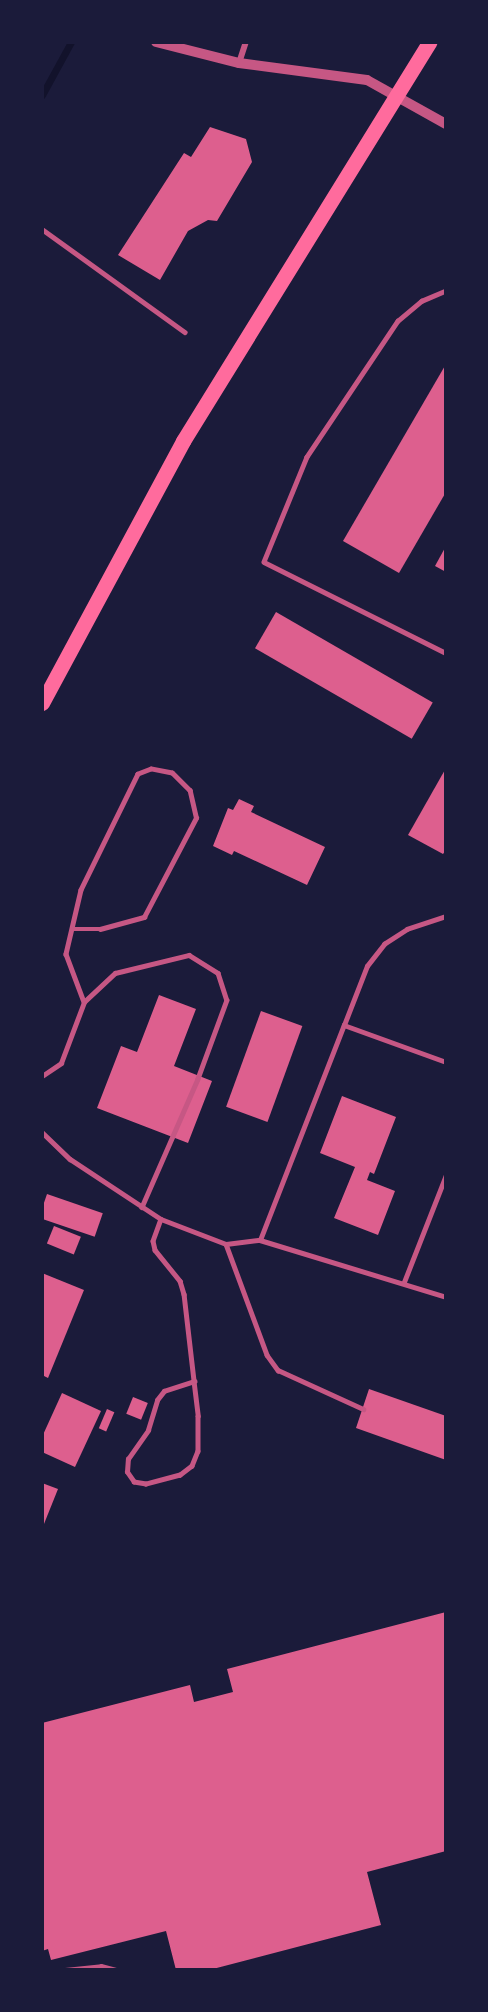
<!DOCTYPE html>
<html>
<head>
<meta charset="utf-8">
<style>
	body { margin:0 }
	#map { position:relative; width:488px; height:2012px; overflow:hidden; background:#1b1b3a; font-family:Signika,sans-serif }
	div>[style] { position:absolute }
	.stream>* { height:7px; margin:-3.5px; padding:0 3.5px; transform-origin:3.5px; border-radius:3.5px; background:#12122b }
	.building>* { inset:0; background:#dd5f8e; transform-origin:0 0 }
	.service>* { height:4.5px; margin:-2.25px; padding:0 2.25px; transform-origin:2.25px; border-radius:2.25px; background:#c65784 }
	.minor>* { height:6px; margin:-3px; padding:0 3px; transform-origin:3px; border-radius:3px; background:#c65784 }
	.tertiary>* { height:10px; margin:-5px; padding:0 5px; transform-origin:5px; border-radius:5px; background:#c65784 }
	.primary>* { height:15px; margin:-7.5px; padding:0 7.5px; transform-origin:7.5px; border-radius:7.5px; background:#ff6b9d }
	span { translate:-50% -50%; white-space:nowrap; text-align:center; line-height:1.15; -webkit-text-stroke:4.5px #1b1b3a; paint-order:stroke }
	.frame { position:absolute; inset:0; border:44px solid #1b1b3a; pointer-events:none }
</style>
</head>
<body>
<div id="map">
	<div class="stream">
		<div style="left:42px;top:95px;width:60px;rotate:-61.3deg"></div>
	</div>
	<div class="building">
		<div style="clip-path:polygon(210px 127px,246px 139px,252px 162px,217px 221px,208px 220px,188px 231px,160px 280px,118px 255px,184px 153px,191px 157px)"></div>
		<div style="clip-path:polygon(446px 364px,446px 492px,399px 573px,343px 541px)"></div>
		<div style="clip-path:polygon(446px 546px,446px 572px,435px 566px)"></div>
		<div style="left:276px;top:612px;width:181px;height:42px;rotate:30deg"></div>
		<div style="clip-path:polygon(446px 768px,446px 850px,443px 854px,408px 835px)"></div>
		<div style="clip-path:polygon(239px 799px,254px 806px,251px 812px,325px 847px,307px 885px,234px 851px,232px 855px,213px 846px,228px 808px,233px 810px)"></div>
		<div style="clip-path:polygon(159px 995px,196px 1009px,174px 1066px,212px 1081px,188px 1143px,97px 1108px,121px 1046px,137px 1052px)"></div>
		<div style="left:261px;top:1011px;width:44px;height:102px;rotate:20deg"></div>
		<div style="clip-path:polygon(342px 1096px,396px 1117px,374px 1174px,370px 1172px,367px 1180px,395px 1191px,378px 1235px,334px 1218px,355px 1167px,320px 1153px)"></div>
		<div style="left:47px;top:1194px;width:59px;height:25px;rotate:19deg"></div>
		<div style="left:54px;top:1226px;width:29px;height:19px;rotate:22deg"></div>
		<div style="clip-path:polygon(42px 1273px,84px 1290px,48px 1378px,42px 1375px)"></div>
		<div style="clip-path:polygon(369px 1389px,446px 1416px,446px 1460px,356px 1428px)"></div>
		<div style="clip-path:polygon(62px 1393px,101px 1411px,75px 1467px,42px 1452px,42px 1437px)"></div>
		<div style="left:133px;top:1397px;width:16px;height:18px;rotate:22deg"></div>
		<div style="left:107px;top:1409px;width:8px;height:21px;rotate:23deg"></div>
		<div style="clip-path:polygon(42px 1483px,58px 1489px,42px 1529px)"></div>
		<div style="clip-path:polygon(446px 1612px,446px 1851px,367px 1872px,381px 1925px,209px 1970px,176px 1970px,166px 1931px,51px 1960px,48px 1949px,42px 1951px,42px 1723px,190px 1685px,194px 1702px,233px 1692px,227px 1669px)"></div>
	</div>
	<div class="service">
		<div style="left:42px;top:229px;width:176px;rotate:35.8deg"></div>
		<div style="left:446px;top:291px;width:26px;rotate:157deg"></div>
		<div style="left:422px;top:301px;width:31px;rotate:140deg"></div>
		<div style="left:398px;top:321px;width:164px;rotate:123.8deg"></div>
		<div style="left:307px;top:457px;width:113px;rotate:112.3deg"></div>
		<div style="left:264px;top:562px;width:203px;rotate:26.6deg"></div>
		<div style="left:73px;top:929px;width:27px"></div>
		<div style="left:100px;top:929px;width:46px;rotate:-15.3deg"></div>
		<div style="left:144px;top:917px;width:112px;rotate:-62.3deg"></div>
		<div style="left:196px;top:818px;width:28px;rotate:-103deg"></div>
		<div style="left:190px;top:791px;width:25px;rotate:-135deg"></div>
		<div style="left:172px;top:773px;width:21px;rotate:-169deg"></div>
		<div style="left:151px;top:769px;width:14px;rotate:159deg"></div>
		<div style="left:138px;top:774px;width:129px;rotate:116.2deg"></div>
		<div style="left:81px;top:890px;width:66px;rotate:103.2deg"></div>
		<div style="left:66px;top:954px;width:51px;rotate:69.4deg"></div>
		<div style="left:344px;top:1025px;width:63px;rotate:-68.7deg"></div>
		<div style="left:367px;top:966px;width:28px;rotate:-52deg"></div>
		<div style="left:384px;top:944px;width:27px;rotate:-33deg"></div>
		<div style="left:407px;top:929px;width:41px;rotate:-18.4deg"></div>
		<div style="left:42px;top:1076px;width:23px;rotate:-34deg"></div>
		<div style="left:61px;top:1063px;width:65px;rotate:-69.3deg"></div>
		<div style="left:84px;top:1002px;width:42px;rotate:-43.1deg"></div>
		<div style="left:115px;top:973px;width:76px;rotate:-13.7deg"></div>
		<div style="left:189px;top:955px;width:34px;rotate:32deg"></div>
		<div style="left:218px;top:973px;width:28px;rotate:72deg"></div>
		<div style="left:227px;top:1000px;width:84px;rotate:110.2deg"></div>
		<div style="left:198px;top:1079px;width:140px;rotate:113.6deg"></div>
		<div style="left:42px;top:1132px;width:39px;rotate:44deg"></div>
		<div style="left:70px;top:1159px;width:109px;rotate:33.4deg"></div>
		<div style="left:161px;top:1219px;width:70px;rotate:21deg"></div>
		<div style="left:226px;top:1244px;width:34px;rotate:-7deg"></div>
		<div style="left:260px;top:1240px;width:195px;rotate:17deg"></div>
		<div style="left:161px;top:1219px;width:23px;rotate:110deg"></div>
		<div style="left:153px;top:1241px;width:9px;rotate:77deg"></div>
		<div style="left:155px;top:1250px;width:40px;rotate:51deg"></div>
		<div style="left:180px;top:1281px;width:14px;rotate:73deg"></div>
		<div style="left:184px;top:1294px;width:88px;rotate:83.4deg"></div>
		<div style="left:194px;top:1381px;width:35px;rotate:83deg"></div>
		<div style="left:198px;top:1416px;width:35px;rotate:90deg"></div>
		<div style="left:198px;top:1451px;width:16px;rotate:112deg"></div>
		<div style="left:192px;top:1466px;width:15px;rotate:143deg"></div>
		<div style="left:180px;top:1475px;width:35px;rotate:165deg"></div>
		<div style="left:146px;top:1484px;width:12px;rotate:-171deg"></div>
		<div style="left:134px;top:1482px;width:12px;rotate:-125deg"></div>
		<div style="left:127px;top:1472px;width:13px;rotate:-86deg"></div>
		<div style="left:128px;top:1459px;width:35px;rotate:-55deg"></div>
		<div style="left:148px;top:1430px;width:31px;rotate:-73deg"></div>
		<div style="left:157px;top:1400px;width:11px;rotate:-52deg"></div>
		<div style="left:164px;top:1391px;width:32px;rotate:-18deg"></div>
		<div style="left:260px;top:1240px;width:231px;rotate:-68.7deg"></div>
		<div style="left:344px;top:1025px;width:109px;rotate:19.9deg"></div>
		<div style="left:226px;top:1244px;width:118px;rotate:69.7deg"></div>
		<div style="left:267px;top:1355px;width:19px;rotate:54deg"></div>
		<div style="left:278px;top:1370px;width:94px;rotate:24.6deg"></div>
		<div style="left:404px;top:1282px;width:115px;rotate:-68.6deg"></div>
		<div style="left:65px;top:1970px;width:36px;rotate:-6deg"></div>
		<div style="left:101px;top:1966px;width:16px;rotate:15deg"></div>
	</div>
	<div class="minor">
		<div style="left:239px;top:63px;width:22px;rotate:-72deg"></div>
	</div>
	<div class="tertiary">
		<div style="left:156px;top:42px;width:86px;rotate:14.2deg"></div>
		<div style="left:239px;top:63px;width:129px;rotate:7.6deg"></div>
		<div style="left:367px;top:80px;width:90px;rotate:29.1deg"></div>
	</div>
	<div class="primary">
		<div style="left:42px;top:703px;width:298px;rotate:-61.7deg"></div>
		<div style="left:183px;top:441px;width:469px;rotate:-58.3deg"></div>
	</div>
	<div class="frame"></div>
</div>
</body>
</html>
